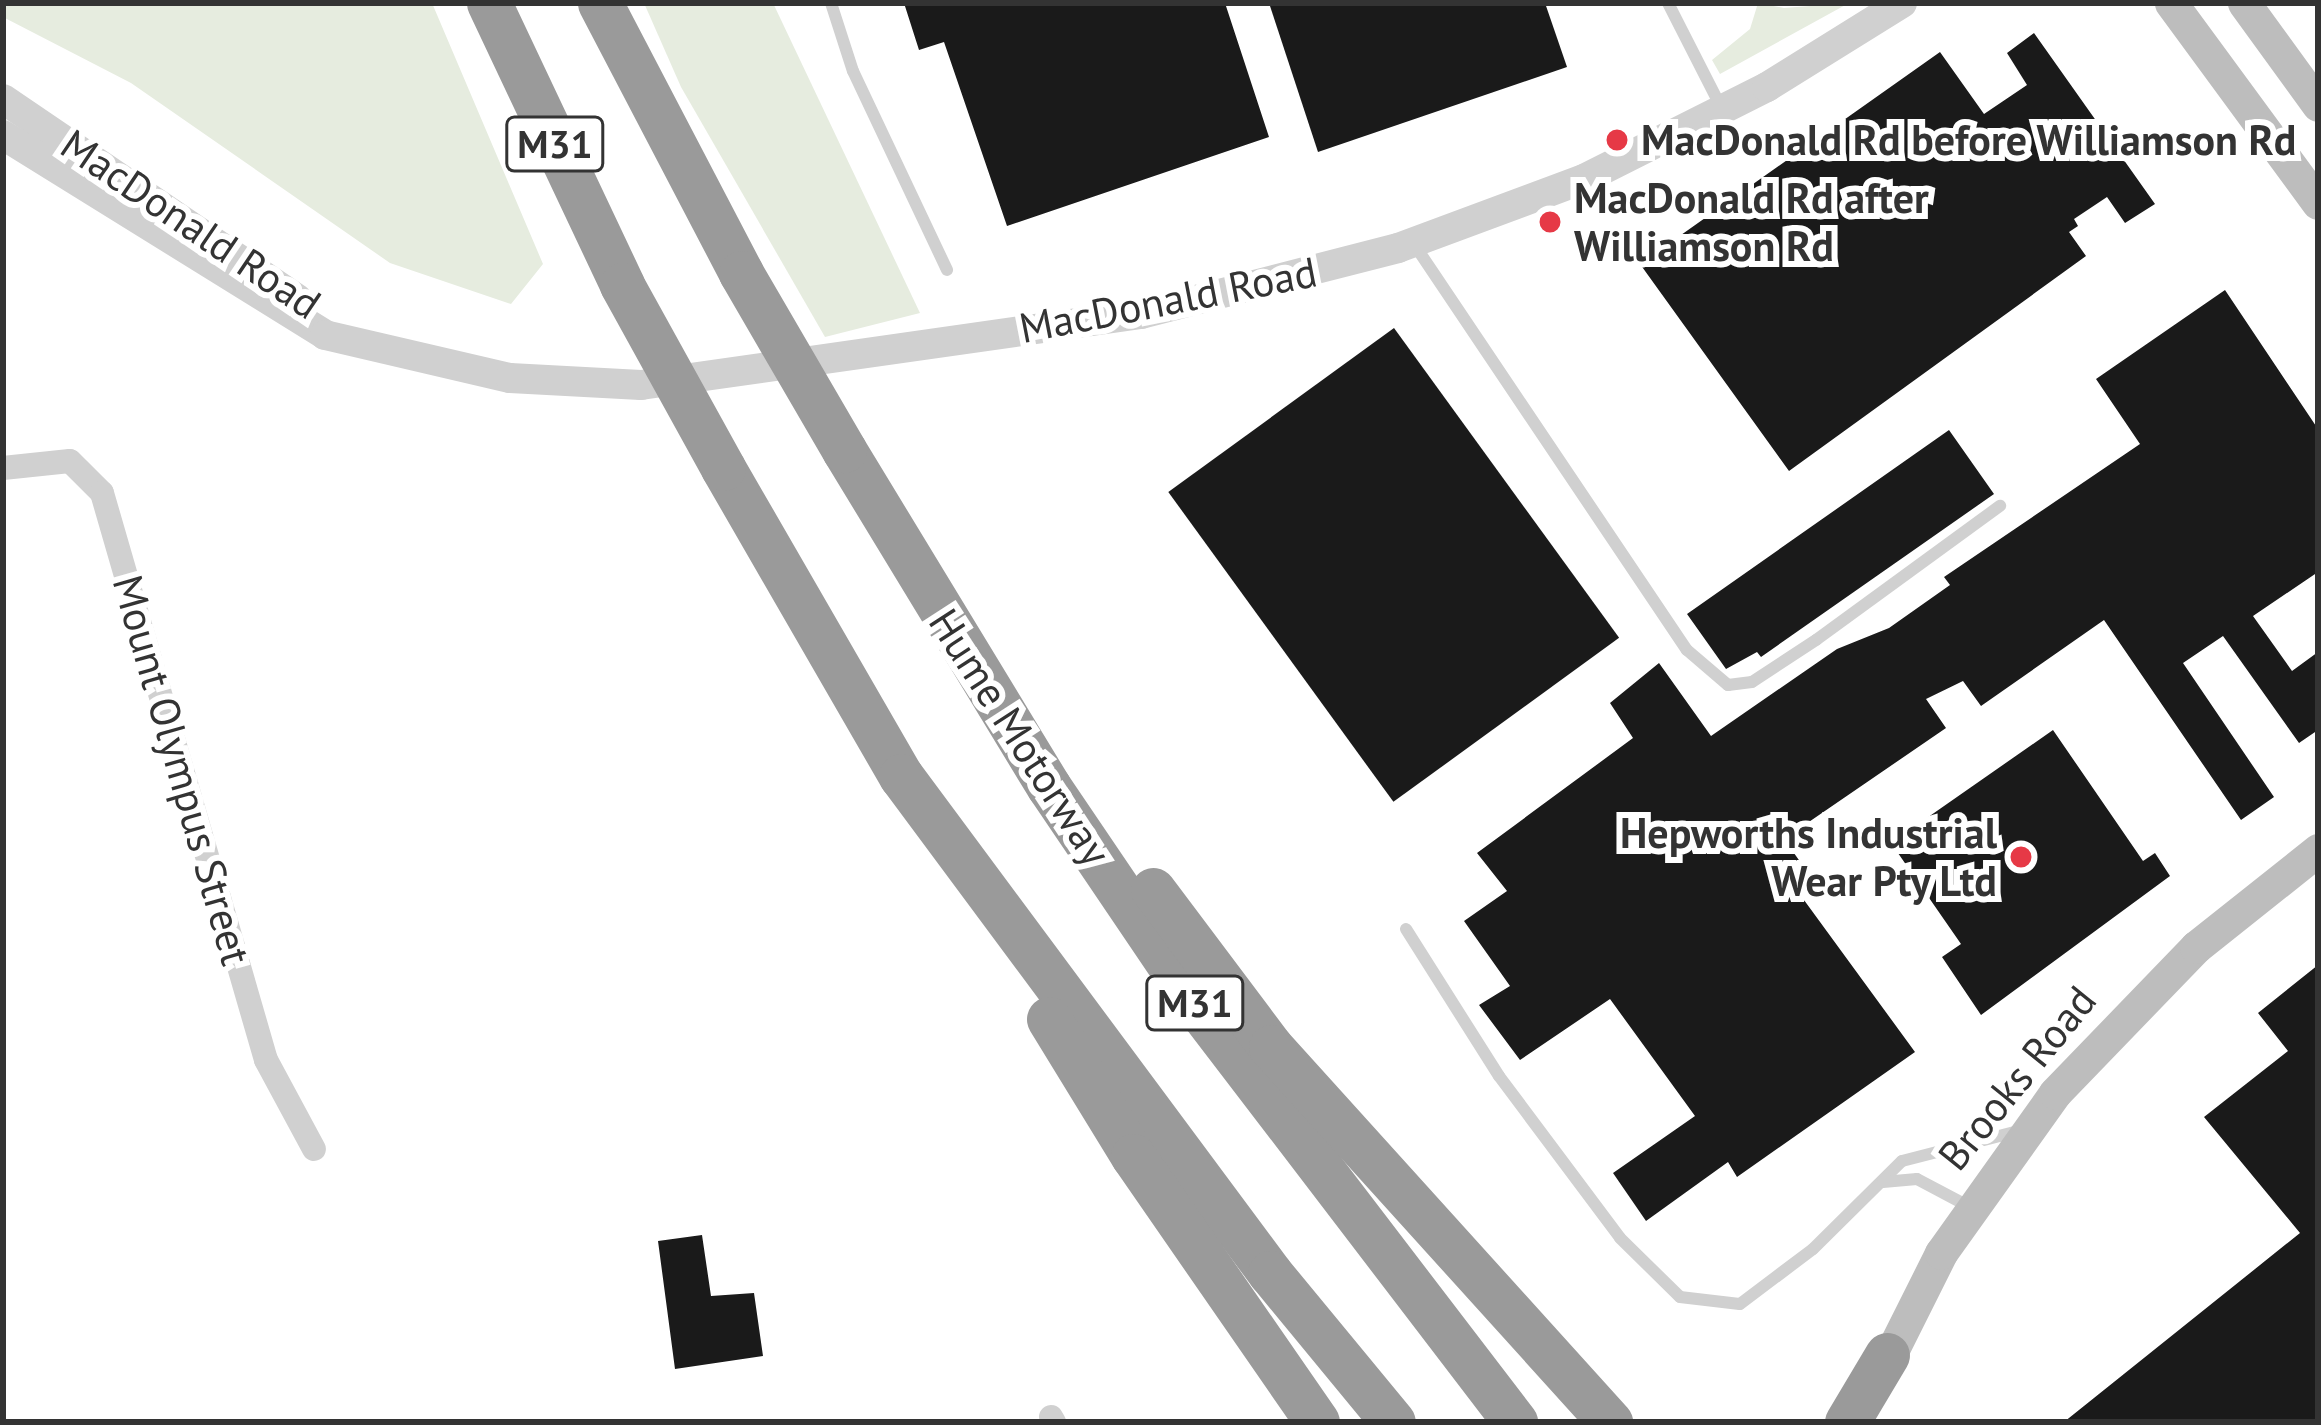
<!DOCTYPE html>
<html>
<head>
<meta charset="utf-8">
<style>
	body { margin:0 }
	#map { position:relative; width:2321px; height:1425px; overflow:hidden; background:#fff; font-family:"PT Sans",sans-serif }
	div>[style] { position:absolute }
	.green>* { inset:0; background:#e6ecdf }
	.building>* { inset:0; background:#1a1a1a; transform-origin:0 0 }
	.service>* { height:12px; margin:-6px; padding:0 6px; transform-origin:6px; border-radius:6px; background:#d0d0d0 }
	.minor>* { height:24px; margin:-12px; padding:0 12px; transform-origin:12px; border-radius:12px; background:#d0d0d0 }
	.tertiary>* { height:30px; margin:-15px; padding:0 15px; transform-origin:15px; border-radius:15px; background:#d0d0d0 }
	.secondary>* { height:33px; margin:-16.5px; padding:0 16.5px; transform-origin:16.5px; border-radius:16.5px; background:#bdbdbd }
	.motorway>* { height:45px; margin:-22.5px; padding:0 22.5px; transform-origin:22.5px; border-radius:22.5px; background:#9a9a9a }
	.motorway-bridge>* { height:45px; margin:-22.5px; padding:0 22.5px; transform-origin:22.5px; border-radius:22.5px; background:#9a9a9a }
	.dots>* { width:33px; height:33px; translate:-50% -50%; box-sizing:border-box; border:6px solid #fff; border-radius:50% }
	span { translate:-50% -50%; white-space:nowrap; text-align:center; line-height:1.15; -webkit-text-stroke:12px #fff; paint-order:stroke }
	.shield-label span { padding:3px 9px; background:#fff; border:3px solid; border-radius:9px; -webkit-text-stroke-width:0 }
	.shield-label { font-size:39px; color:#333; font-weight:700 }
	.poi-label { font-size:42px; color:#333; font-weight:700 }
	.left { translate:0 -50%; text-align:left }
	.right { translate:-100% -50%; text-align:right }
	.street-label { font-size:42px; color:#333 }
	.frame { position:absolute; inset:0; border:6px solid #333; pointer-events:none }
</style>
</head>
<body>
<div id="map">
	<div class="green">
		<div style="clip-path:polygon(3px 3px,432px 3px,543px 264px,511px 304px,390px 263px,131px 83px,3px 17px)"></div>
		<div style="clip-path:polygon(644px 3px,773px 3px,920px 313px,825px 337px,681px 87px)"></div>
		<div style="clip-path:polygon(1758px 3px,1784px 8px,1849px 3px,1720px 74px,1712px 60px,1750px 29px)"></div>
	</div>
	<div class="building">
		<div style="clip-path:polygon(904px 3px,1225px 3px,1269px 137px,1007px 226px,944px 42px,919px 50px)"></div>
		<div style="clip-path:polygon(1269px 3px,1545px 3px,1567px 67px,1318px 152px)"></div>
		<div style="clip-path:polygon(2034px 33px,2155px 204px,2125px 223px,2107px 197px,2074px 219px,2078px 226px,2069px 232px,2086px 256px,1789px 471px,1640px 264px,1940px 52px,1984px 114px,2027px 85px,2007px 53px)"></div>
		<div style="clip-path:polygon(2225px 290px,2318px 429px,2318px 572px,2253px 616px,2292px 671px,2318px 652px,2318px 730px,2299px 743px,2223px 636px,2183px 663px,2274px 797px,2241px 820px,2104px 620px,1981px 706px,1963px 681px,1926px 699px,1946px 728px,1784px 839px,1801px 863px,1785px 874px,1915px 1052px,1737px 1177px,1728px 1162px,1646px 1221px,1613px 1173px,1695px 1116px,1610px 999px,1520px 1060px,1479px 1005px,1510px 986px,1464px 921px,1507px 891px,1477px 853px,1633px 738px,1610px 703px,1659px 663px,1711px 736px,1837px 649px,1889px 628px,1950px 585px,1944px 577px,2140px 444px,2096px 379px)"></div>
		<div style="left:1394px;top:328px;width:383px;height:279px;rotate:54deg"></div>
		<div style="clip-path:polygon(1949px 430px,1994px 494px,1761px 657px,1757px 652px,1726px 669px,1687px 614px)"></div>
		<div style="clip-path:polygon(2053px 730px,2143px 861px,2155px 853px,2170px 876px,1981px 1015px,1942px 957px,1961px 944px,1891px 843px)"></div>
		<div style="clip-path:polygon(2318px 965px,2318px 1422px,2064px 1422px,2300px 1233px,2204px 1117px,2288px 1051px,2258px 1013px)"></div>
		<div style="clip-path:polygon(702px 1235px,711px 1296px,754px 1293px,763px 1356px,675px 1369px,658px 1241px)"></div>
	</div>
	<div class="service">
		<div style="left:831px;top:3px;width:71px;rotate:72.1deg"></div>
		<div style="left:853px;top:71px;width:220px;rotate:64.7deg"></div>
		<div style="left:1668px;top:3px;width:119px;rotate:63deg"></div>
		<div style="left:1414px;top:244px;width:489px;rotate:56.1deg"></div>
		<div style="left:1687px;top:650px;width:54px;rotate:40.5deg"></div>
		<div style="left:1728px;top:685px;width:24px;rotate:-7deg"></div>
		<div style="left:1752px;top:682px;width:77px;rotate:-33.3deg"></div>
		<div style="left:1816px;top:640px;width:228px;rotate:-36.1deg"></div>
		<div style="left:1406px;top:929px;width:174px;rotate:57.7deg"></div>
		<div style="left:1499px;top:1076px;width:202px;rotate:53.2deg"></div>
		<div style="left:1620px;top:1238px;width:84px;rotate:44.5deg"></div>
		<div style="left:1680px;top:1297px;width:60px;rotate:6.7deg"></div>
		<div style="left:1740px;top:1304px;width:91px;rotate:-37deg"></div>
		<div style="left:1813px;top:1249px;width:125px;rotate:-44.7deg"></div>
		<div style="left:1902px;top:1161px;width:117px;rotate:-14.4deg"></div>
		<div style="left:1883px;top:1182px;width:34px;rotate:-5deg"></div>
		<div style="left:1917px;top:1179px;width:58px;rotate:27.9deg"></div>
	</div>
	<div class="minor">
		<div style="left:3px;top:468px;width:67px;rotate:-6deg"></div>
		<div style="left:70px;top:461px;width:45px;rotate:45deg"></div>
		<div style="left:102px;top:493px;width:590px;rotate:73.87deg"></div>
		<div style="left:266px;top:1060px;width:101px;rotate:61.7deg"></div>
		<div style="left:1051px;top:1417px;width:6px;rotate:59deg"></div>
	</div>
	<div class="tertiary">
		<div style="left:3px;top:99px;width:356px;rotate:34.2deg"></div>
		<div style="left:3px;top:135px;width:379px;rotate:31.8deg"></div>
		<div style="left:325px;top:335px;width:190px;rotate:13.1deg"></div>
		<div style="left:510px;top:378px;width:131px;rotate:3.1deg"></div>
		<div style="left:641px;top:385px;width:505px;rotate:-8.08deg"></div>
		<div style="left:1141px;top:314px;width:265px;rotate:-14.4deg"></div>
		<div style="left:1398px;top:248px;width:198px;rotate:-20.4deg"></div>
		<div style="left:1584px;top:179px;width:205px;rotate:-26.7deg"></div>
		<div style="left:1767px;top:87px;width:159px;rotate:-31.9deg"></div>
	</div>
	<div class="secondary">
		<div style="left:2171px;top:3px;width:248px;rotate:53.7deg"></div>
		<div style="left:2244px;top:3px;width:126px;rotate:54deg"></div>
		<div style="left:1879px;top:1377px;width:139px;rotate:-63.4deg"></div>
		<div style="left:1941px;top:1253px;width:196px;rotate:-54.5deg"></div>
		<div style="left:2055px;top:1093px;width:203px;rotate:-46deg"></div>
		<div style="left:2196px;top:947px;width:156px;rotate:-38.5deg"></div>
	</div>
	<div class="motorway">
		<div style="left:489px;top:3px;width:312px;rotate:64.7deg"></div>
		<div style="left:600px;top:3px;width:305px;rotate:62.4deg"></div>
		<div style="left:844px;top:450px;width:394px;rotate:58.7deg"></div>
		<div style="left:1049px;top:787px;width:264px;rotate:55.9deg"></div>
		<div style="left:1197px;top:1006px;width:524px;rotate:52.6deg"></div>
		<div style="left:723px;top:468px;width:356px;rotate:60deg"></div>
		<div style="left:901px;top:776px;width:619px;rotate:53.41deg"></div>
		<div style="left:1270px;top:1273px;width:193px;rotate:50.5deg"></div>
		<div style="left:1153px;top:890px;width:196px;rotate:53.1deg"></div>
		<div style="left:1271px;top:1047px;width:506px;rotate:47.89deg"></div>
		<div style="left:1049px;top:1019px;width:161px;rotate:58.5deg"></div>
		<div style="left:1133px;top:1156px;width:323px;rotate:55.3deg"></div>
		<div style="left:1847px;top:1422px;width:78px;rotate:-59.2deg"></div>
	</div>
	<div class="motorway-bridge">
		<div style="left:741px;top:273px;width:205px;rotate:59.8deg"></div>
		<div style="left:622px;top:285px;width:209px;rotate:61.1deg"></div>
	</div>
	<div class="dots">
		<div style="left:1617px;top:140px;background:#e63946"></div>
		<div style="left:1550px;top:222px;background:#e63946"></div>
		<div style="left:2021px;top:857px;background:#e63946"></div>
	</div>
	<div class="shield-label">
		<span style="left:555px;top:144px">M31</span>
		<span style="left:1195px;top:1003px">M31</span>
	</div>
	<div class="poi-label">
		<span class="left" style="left:1641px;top:140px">MacDonald Rd before Williamson Rd</span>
		<span class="left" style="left:1574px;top:222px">MacDonald Rd after<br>Williamson Rd</span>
		<span class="right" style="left:1997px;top:857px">Hepworths Industrial<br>Wear Pty Ltd</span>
	</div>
	<div class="street-label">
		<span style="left:191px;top:224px;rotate:34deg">MacDonald Road</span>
		<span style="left:1168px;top:300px;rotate:-11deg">MacDonald Road</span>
		<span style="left:1020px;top:737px;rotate:57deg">Hume Motorway</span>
		<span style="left:182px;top:770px;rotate:74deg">Mount Olympus Street</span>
		<span style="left:2017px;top:1078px;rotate:-51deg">Brooks Road</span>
	</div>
	<div class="frame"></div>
</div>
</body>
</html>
